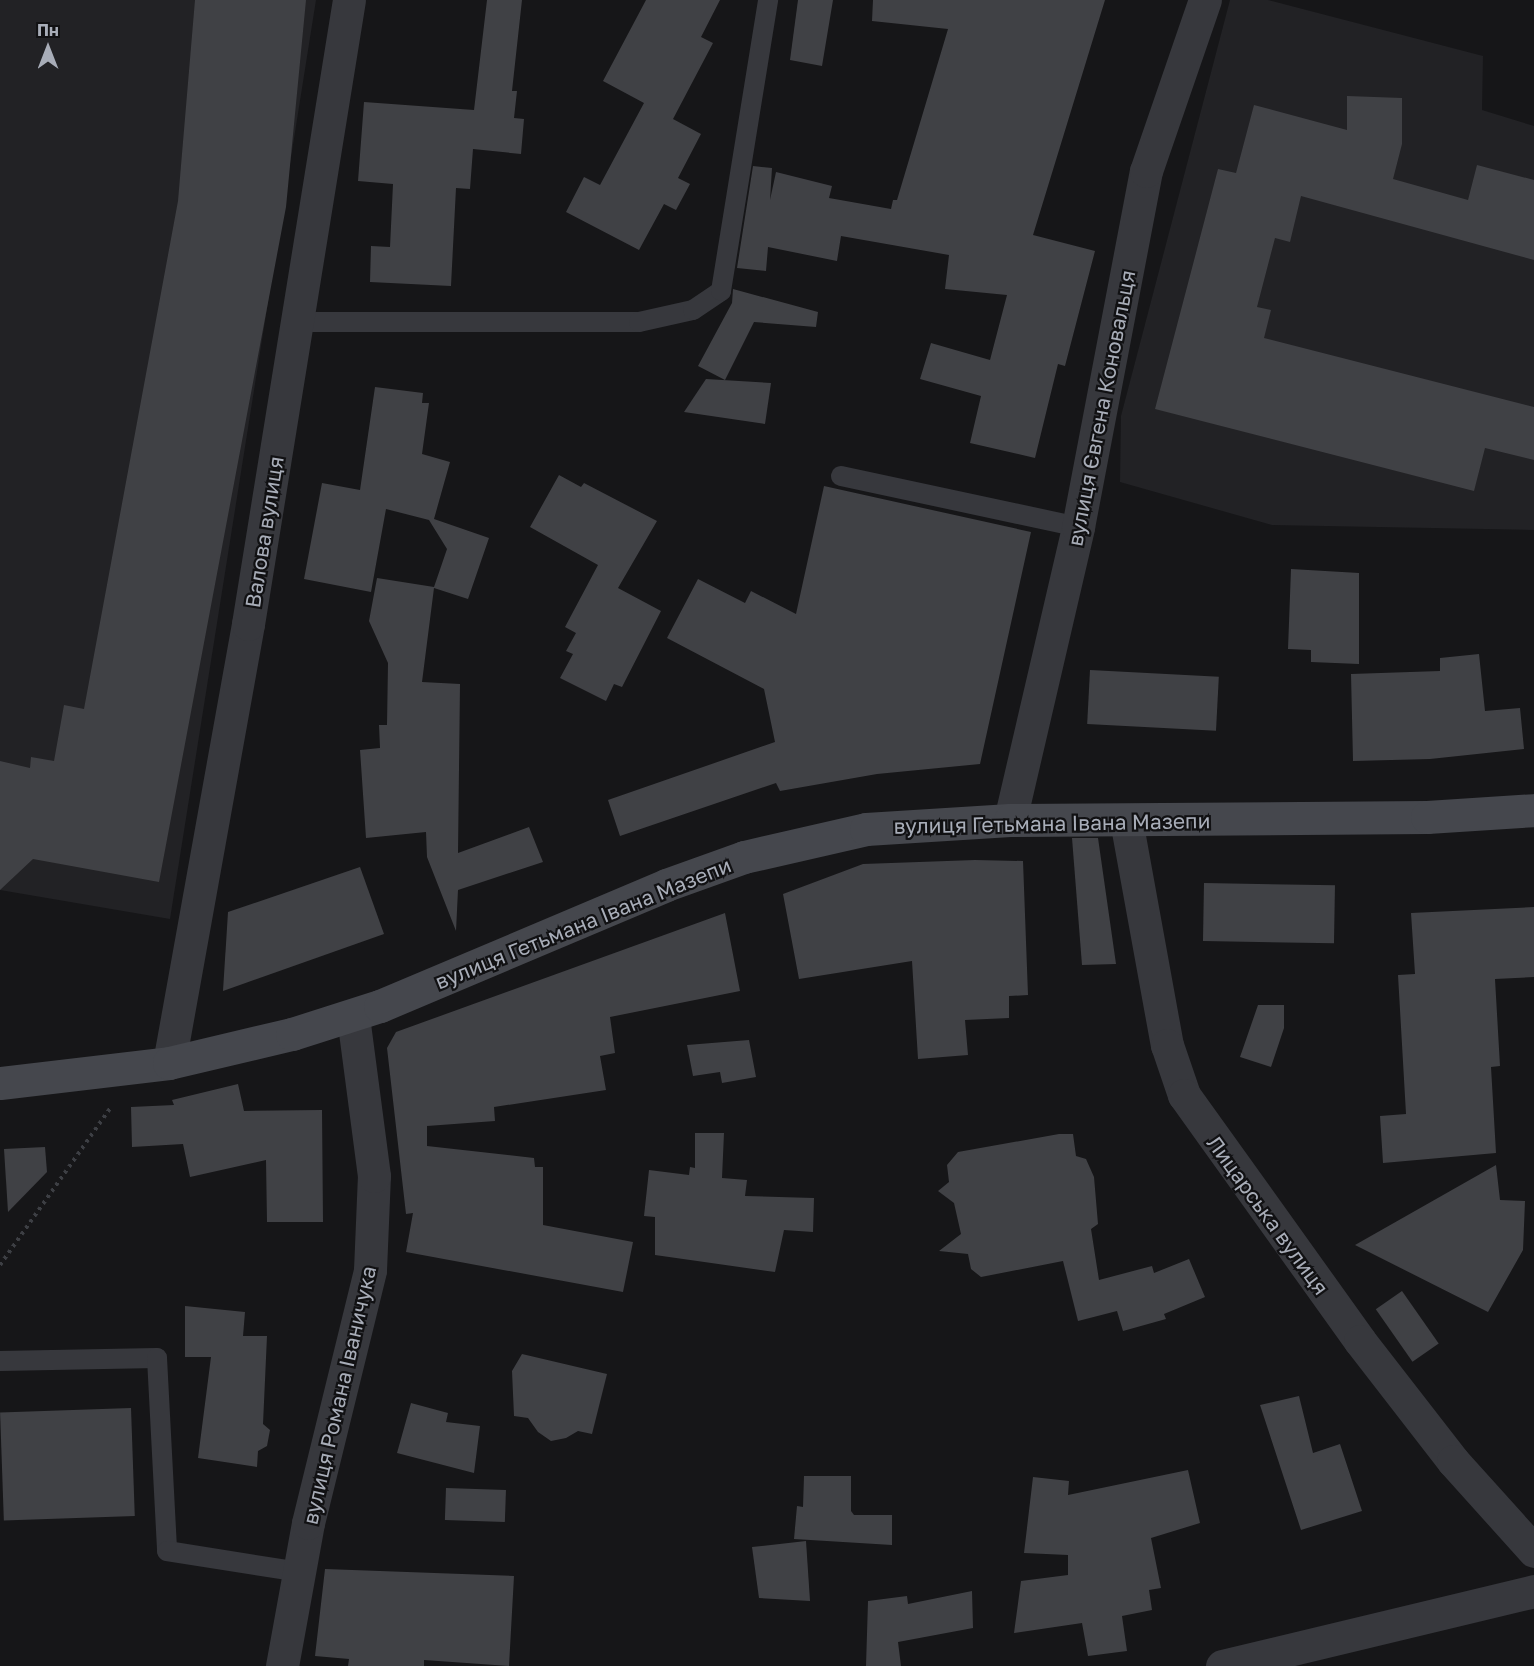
<!DOCTYPE html>
<html>
<head>
<meta charset="utf-8">
<style>
	body { margin:0 }
	#map { position:relative; width:1534px; height:1666px; overflow:hidden; background:#161618; font-family:"Golos Text",sans-serif }
	div>[style] { position:absolute }
	.built>* { inset:0; background:#222225 }
	.building>* { inset:0; background:#404145; transform-origin:0 0 }
	.path>* { height:4px; margin-top:-2px; transform-origin:0; background:repeating-linear-gradient(90deg,#3d3f44 0 3px,transparent 0 7.5px) }
	.lane>* { height:20px; margin:-10px; padding:0 10px; transform-origin:10px; border-radius:10px; background:#37383d }
	.street>* { height:33px; margin:-16.5px; padding:0 16.5px; transform-origin:16.5px; border-radius:16.5px; background:#37383d }
	.secondary>* { height:33px; margin:-16.5px; padding:0 16.5px; transform-origin:16.5px; border-radius:16.5px; background:#45474d }
	span { translate:-50% -50%; white-space:nowrap; text-align:center; line-height:1.15; -webkit-text-stroke:4.5px #111113; paint-order:stroke }
	.street-label { font-size:21px; color:#a8adb8 }
	.north { position:absolute; left:18px; top:18px; width:60px; height:60px; -webkit-text-stroke:4px #111113; paint-order:stroke; rotate:0deg; font-size:16px; font-weight:700; line-height:24px; text-align:center; color:#a8adb8 }
	.north::after { content:''; display:block; margin:auto; width:21px; height:27px; background:#a8adb8; clip-path:polygon(50% 0,100% 100%,50% 72%,0 100%) }
</style>
</head>
<body>
<div id="map">
	<div class="built">
		<div style="clip-path:polygon(0 0,316px 0,170px 919px,0 890px)"></div>
		<div style="clip-path:polygon(1230px 0,1268px 0,1483px 56px,1482px 110px,1534px 126px,1534px 530px,1272px 525px,1120px 482px,1121px 416px)"></div>
	</div>
	<div class="building">
		<div style="clip-path:polygon(195px 0,306px 0,286px 207px,159px 882px,33px 859px,0 890px,0 761px,30px 768px,31px 757px,54px 761px,64px 705px,84px 709px,178px 201px)"></div>
		<div style="clip-path:polygon(487px 0,522px 0,512px 91px,517px 91px,514px 118px,524px 119px,521px 154px,473px 149px,470px 189px,456px 188px,451px 286px,370px 282px,371px 246px,390px 247px,393px 184px,358px 181px,364px 102px,474px 110px)"></div>
		<div style="clip-path:polygon(646px 0,720px 0,701px 37px,713px 43px,673px 119px,701px 134px,678px 178px,690px 184px,676px 210px,664px 204px,639px 250px,566px 212px,584px 177px,600px 185px,644px 103px,603px 81px)"></div>
		<div style="clip-path:polygon(798px 0,833px 0,822px 66px,790px 60px)"></div>
		<div style="clip-path:polygon(873px 0,1105px 0,1033px 235px,1095px 251px,1065px 366px,1058px 364px,1035px 458px,970px 443px,981px 396px,920px 379px,931px 343px,990px 360px,1007px 295px,945px 289px,949px 255px,841px 236px,837px 261px,768px 247px,766px 271px,737px 268px,753px 166px,772px 168px,770px 200px,776px 172px,832px 186px,829px 198px,891px 209px,893px 200px,897px 200px,948px 29px,872px 21px)"></div>
		<div style="clip-path:polygon(1347px 96px,1402px 98px,1402px 144px,1393px 179px,1468px 200px,1477px 165px,1534px 180px,1534px 260px,1301px 196px,1290px 242px,1275px 238px,1257px 307px,1271px 310px,1264px 338px,1534px 407px,1534px 460px,1485px 448px,1474px 491px,1155px 409px,1218px 169px,1236px 173px,1254px 105px,1347px 130px)"></div>
		<div style="clip-path:polygon(733px 289px,818px 312px,816px 327px,754px 322px,725px 380px,698px 366px,732px 303px)"></div>
		<div style="clip-path:polygon(706px 379px,771px 383px,765px 424px,684px 412px)"></div>
		<div style="clip-path:polygon(375px 387px,423px 393px,422px 403px,429px 403px,422px 454px,450px 462px,434px 519px,489px 538px,468px 599px,434px 588px,422px 682px,460px 684px,458px 853px,529px 827px,543px 862px,458px 890px,456px 931px,427px 857px,426px 832px,366px 838px,360px 750px,380px 748px,379px 725px,387px 725px,388px 663px,369px 621px,377px 578px,434px 587px,447px 549px,429px 520px,386px 509px,371px 592px,304px 579px,322px 483px,360px 490px)"></div>
		<div style="clip-path:polygon(559px 475px,581px 487px,584px 483px,657px 521px,618px 588px,661px 611px,622px 687px,614px 684px,606px 701px,560px 678px,573px 654px,566px 651px,576px 633px,565px 627px,598px 565px,530px 527px)"></div>
		<div style="clip-path:polygon(824px 486px,1031px 532px,980px 764px,877px 774px,780px 791px,776px 783px,620px 836px,608px 800px,775px 742px,764px 689px,667px 638px,698px 579px,745px 603px,751px 591px,796px 614px)"></div>
		<div style="clip-path:polygon(1291px 569px,1359px 573px,1359px 664px,1311px 662px,1311px 650px,1288px 649px)"></div>
		<div style="clip-path:polygon(1479px 654px,1485px 711px,1520px 708px,1524px 749px,1430px 759px,1353px 761px,1351px 674px,1440px 671px,1440px 658px)"></div>
		<div style="left:1090px;top:670px;width:129px;height:54px;rotate:3deg"></div>
		<div style="clip-path:polygon(1072px 838px,1098px 838px,1116px 964px,1082px 965px)"></div>
		<div style="clip-path:polygon(975px 860px,1023px 861px,1028px 995px,1009px 996px,1009px 1018px,965px 1020px,968px 1055px,918px 1059px,912px 961px,799px 979px,783px 894px,863px 864px)"></div>
		<div style="clip-path:polygon(360px 867px,384px 934px,223px 991px,228px 912px)"></div>
		<div style="left:1204px;top:883px;width:131px;height:58px;rotate:1deg"></div>
		<div style="clip-path:polygon(1534px 907px,1534px 977px,1495px 979px,1500px 1066px,1491px 1067px,1496px 1153px,1383px 1163px,1380px 1116px,1406px 1114px,1398px 975px,1415px 974px,1411px 913px)"></div>
		<div style="clip-path:polygon(725px 913px,740px 991px,610px 1017px,615px 1053px,600px 1056px,606px 1090px,494px 1107px,495px 1121px,427px 1126px,427px 1146px,534px 1158px,535px 1167px,543px 1167px,543px 1225px,633px 1242px,623px 1292px,406px 1252px,413px 1213px,406px 1214px,387px 1048px,396px 1032px)"></div>
		<div style="clip-path:polygon(1258px 1005px,1284px 1005px,1284px 1028px,1271px 1067px,1240px 1057px)"></div>
		<div style="clip-path:polygon(749px 1040px,756px 1077px,722px 1083px,720px 1072px,693px 1076px,687px 1045px)"></div>
		<div style="clip-path:polygon(238px 1084px,244px 1111px,322px 1110px,323px 1222px,267px 1222px,266px 1160px,190px 1177px,183px 1144px,132px 1147px,131px 1107px,174px 1105px,172px 1100px)"></div>
		<div style="clip-path:polygon(695px 1133px,724px 1133px,722px 1178px,747px 1180px,745px 1196px,814px 1198px,813px 1232px,784px 1230px,775px 1272px,655px 1255px,655px 1217px,644px 1216px,649px 1170px,689px 1175px,690px 1167px,695px 1168px)"></div>
		<div style="clip-path:polygon(1059px 1134px,1073px 1134px,1076px 1156px,1086px 1159px,1094px 1177px,1098px 1224px,1091px 1229px,1099px 1280px,1152px 1266px,1154px 1273px,1189px 1259px,1205px 1297px,1164px 1314px,1166px 1319px,1123px 1331px,1117px 1311px,1078px 1321px,1063px 1261px,981px 1277px,971px 1269px,968px 1254px,939px 1251px,961px 1234px,954px 1203px,938px 1191px,949px 1182px,947px 1165px,958px 1152px)"></div>
		<div style="clip-path:polygon(45px 1147px,47px 1172px,8px 1212px,4px 1149px)"></div>
		<div style="clip-path:polygon(1496px 1165px,1500px 1200px,1525px 1201px,1523px 1250px,1488px 1312px,1355px 1245px)"></div>
		<div style="left:1402px;top:1291px;width:64px;height:32px;rotate:55deg"></div>
		<div style="clip-path:polygon(185px 1306px,245px 1312px,243px 1336px,267px 1336px,263px 1424px,270px 1430px,267px 1446px,258px 1451px,257px 1467px,198px 1458px,211px 1357px,185px 1357px)"></div>
		<div style="clip-path:polygon(522px 1354px,607px 1374px,592px 1434px,578px 1431px,566px 1438px,551px 1441px,538px 1432px,528px 1418px,514px 1416px,512px 1371px)"></div>
		<div style="clip-path:polygon(1299px 1396px,1313px 1453px,1340px 1444px,1362px 1511px,1301px 1530px,1260px 1405px)"></div>
		<div style="clip-path:polygon(411px 1403px,448px 1413px,446px 1422px,480px 1426px,474px 1473px,397px 1453px)"></div>
		<div style="left:131px;top:1408px;width:108px;height:131px;rotate:88deg"></div>
		<div style="clip-path:polygon(1188px 1470px,1200px 1523px,1151px 1538px,1161px 1588px,1149px 1590px,1152px 1610px,1122px 1616px,1127px 1651px,1088px 1656px,1082px 1623px,1014px 1633px,1021px 1581px,1068px 1575px,1068px 1555px,1024px 1553px,1033px 1477px,1069px 1481px,1068px 1495px)"></div>
		<div style="clip-path:polygon(804px 1476px,851px 1476px,851px 1511px,854px 1515px,892px 1515px,892px 1545px,794px 1539px,797px 1506px,803px 1507px)"></div>
		<div style="left:446px;top:1488px;width:60px;height:32px;rotate:2deg"></div>
		<div style="clip-path:polygon(806px 1541px,810px 1601px,759px 1598px,752px 1547px)"></div>
		<div style="clip-path:polygon(325px 1569px,514px 1576px,509px 1666px,424px 1660px,424px 1666px,348px 1666px,349px 1659px,315px 1656px)"></div>
		<div style="clip-path:polygon(972px 1591px,973px 1628px,898px 1642px,901px 1666px,866px 1666px,868px 1601px,907px 1596px,908px 1604px)"></div>
	</div>
	<div class="path">
		<div style="left:0;top:1265px;width:193px;rotate:-54.9deg"></div>
	</div>
	<div class="lane">
		<div style="left:298px;top:322px;width:341px"></div>
		<div style="left:639px;top:322px;width:55px;rotate:-12.5deg"></div>
		<div style="left:693px;top:310px;width:34px;rotate:-34deg"></div>
		<div style="left:721px;top:291px;width:295px;rotate:-80.8deg"></div>
		<div style="left:841px;top:476px;width:242px;rotate:12.1deg"></div>
		<div style="left:0;top:1361px;width:157px;rotate:-1.1deg"></div>
		<div style="left:157px;top:1358px;width:193px;rotate:87deg"></div>
		<div style="left:167px;top:1551px;width:134px;rotate:9deg"></div>
	</div>
	<div class="street">
		<div style="left:1010px;top:820px;width:301px;rotate:-76.9deg"></div>
		<div style="left:1078px;top:527px;width:362px;rotate:-79.2deg"></div>
		<div style="left:1146px;top:171px;width:181px;rotate:-71deg"></div>
		<div style="left:1126px;top:820px;width:229px;rotate:79.7deg"></div>
		<div style="left:1167px;top:1045px;width:53px;rotate:71.2deg"></div>
		<div style="left:1184px;top:1095px;width:302px;rotate:54.4deg"></div>
		<div style="left:1360px;top:1341px;width:152px;rotate:52.2deg"></div>
		<div style="left:1453px;top:1461px;width:121px;rotate:48deg"></div>
		<div style="left:169px;top:1063px;width:446px;rotate:-79.8deg"></div>
		<div style="left:248px;top:624px;width:632px;rotate:-80.81deg"></div>
		<div style="left:282px;top:1666px;width:145px;rotate:-79.7deg"></div>
		<div style="left:308px;top:1523px;width:260px;rotate:-76.2deg"></div>
		<div style="left:370px;top:1270px;width:94px;rotate:-87.6deg"></div>
		<div style="left:374px;top:1176px;width:161px;rotate:-97.5deg"></div>
		<div style="left:1222px;top:1666px;width:321px;rotate:-13.5deg"></div>
	</div>
	<div class="secondary">
		<div style="left:0;top:1083px;width:170px;rotate:-6.7deg"></div>
		<div style="left:169px;top:1063px;width:126px;rotate:-13.3deg"></div>
		<div style="left:292px;top:1034px;width:92px;rotate:-17.7deg"></div>
		<div style="left:380px;top:1006px;width:311px;rotate:-22.9deg"></div>
		<div style="left:666px;top:885px;width:83px;rotate:-19.7deg"></div>
		<div style="left:744px;top:857px;width:125px;rotate:-12.9deg"></div>
		<div style="left:866px;top:829px;width:144px;rotate:-3.6deg"></div>
		<div style="left:1010px;top:820px;width:417px;rotate:-0.4deg"></div>
		<div style="left:1427px;top:817px;width:107px;rotate:-3.7deg"></div>
	</div>
	<div class="street-label">
		<span style="left:1101px;top:408px;rotate:-79deg">вулиця Євгена Коновальця</span>
		<span style="left:264px;top:532px;rotate:-81deg">Валова вулиця</span>
		<span style="left:1052px;top:823px;rotate:-1deg">вулиця Гетьмана Івана Мазепи</span>
		<span style="left:583px;top:923px;rotate:-22deg">вулиця Гетьмана Івана Мазепи</span>
		<span style="left:1268px;top:1215px;rotate:54deg">Лицарська вулиця</span>
		<span style="left:339px;top:1395px;rotate:-77deg">вулиця Романа Іваничука</span>
	</div>
	<div class="north">Пн</div>
</div>
</body>
</html>
